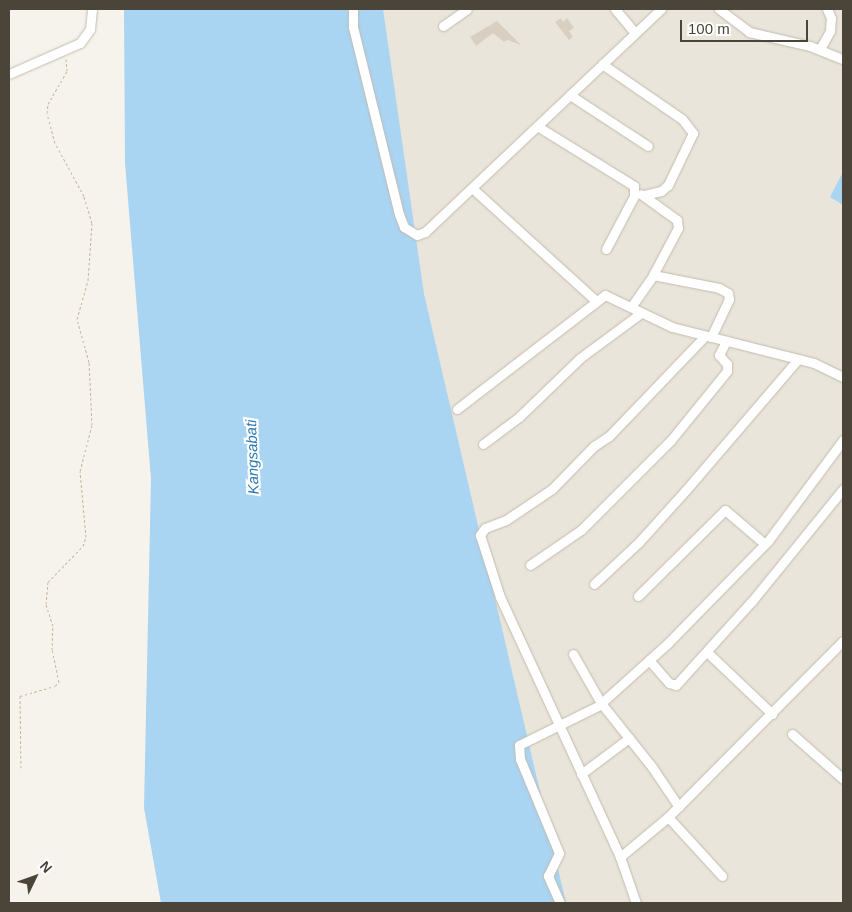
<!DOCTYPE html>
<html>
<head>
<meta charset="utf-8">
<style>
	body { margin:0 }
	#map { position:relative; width:852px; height:912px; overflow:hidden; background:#f6f3ec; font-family:Helvetica,sans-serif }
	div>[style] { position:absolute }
	.residential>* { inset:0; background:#eae5da }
	.water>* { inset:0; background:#a9d4f2 }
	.building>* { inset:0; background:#d8cfc1 }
	.path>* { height:1px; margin-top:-0.5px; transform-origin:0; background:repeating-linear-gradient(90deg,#c4b79f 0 2.5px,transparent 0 5px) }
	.roads { filter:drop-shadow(0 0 1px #c2bbae) drop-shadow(0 0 1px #c2bbae) }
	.street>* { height:9px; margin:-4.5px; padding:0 4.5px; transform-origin:4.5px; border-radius:4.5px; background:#fff }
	span { translate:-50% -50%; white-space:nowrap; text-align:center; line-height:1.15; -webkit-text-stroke:4.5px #fff; paint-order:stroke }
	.water-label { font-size:15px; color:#2e7ab2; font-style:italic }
	.frame { position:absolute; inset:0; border:10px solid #4b4439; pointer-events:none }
	.north { position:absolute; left:10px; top:852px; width:50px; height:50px; -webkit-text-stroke:4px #fff; paint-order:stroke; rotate:48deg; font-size:14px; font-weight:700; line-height:20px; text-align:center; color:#4b4439 }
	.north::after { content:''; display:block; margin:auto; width:18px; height:22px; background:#4b4439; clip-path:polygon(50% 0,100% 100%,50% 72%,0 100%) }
	.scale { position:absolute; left:680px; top:20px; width:128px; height:22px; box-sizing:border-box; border:2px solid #4b4439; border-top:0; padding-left:6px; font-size:15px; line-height:18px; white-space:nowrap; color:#4b4439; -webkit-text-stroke:4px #fff; paint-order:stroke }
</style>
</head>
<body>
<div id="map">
	<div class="residential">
		<div style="clip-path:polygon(324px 9px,843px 9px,843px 903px,413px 903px)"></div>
	</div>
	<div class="water">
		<div style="clip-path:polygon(124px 9px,383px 9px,424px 294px,566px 903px,161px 903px,144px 808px,151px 479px,125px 163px)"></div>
		<div style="clip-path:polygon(843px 172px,843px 205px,830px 197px)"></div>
	</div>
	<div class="building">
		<div style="clip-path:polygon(561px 18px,563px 22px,567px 18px,574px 28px,569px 31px,573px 37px,569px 40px,555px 22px)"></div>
		<div style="clip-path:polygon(497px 21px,521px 45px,507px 40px,504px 42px,493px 33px,476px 46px,470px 37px)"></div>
	</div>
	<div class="path">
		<div style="left:21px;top:768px;width:72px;rotate:-90.8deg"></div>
		<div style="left:20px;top:696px;width:36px;rotate:-16deg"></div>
		<div style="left:55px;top:686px;width:6px;rotate:-45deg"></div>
		<div style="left:59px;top:682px;width:33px;rotate:-102deg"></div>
		<div style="left:52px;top:650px;width:24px;rotate:-88deg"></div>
		<div style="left:53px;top:626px;width:23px;rotate:-108deg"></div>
		<div style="left:46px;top:604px;width:22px;rotate:-85deg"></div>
		<div style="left:48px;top:582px;width:50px;rotate:-45.8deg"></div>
		<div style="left:83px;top:546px;width:9px;rotate:-72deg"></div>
		<div style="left:86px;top:537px;width:66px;rotate:-95.2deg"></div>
		<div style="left:80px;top:471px;width:48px;rotate:-75.4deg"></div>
		<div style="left:92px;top:425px;width:63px;rotate:-92.7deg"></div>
		<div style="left:89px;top:362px;width:45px;rotate:-105.6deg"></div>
		<div style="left:77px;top:319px;width:41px;rotate:-74.2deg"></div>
		<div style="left:88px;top:280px;width:57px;rotate:-86deg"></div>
		<div style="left:92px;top:223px;width:28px;rotate:-107deg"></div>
		<div style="left:84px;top:196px;width:60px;rotate:-118.7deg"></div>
		<div style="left:55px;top:143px;width:31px;rotate:-105deg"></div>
		<div style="left:47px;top:113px;width:9px;rotate:-84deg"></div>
		<div style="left:48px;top:104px;width:38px;rotate:-60deg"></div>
		<div style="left:67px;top:71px;width:12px;rotate:-95deg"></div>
	</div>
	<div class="roads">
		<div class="street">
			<div style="left:353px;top:9px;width:18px;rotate:90deg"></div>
			<div style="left:353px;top:27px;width:193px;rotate:76.2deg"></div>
			<div style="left:399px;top:214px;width:14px;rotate:69deg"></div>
			<div style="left:404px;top:227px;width:15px;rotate:32deg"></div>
			<div style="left:417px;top:235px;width:9px;rotate:-21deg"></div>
			<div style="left:425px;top:232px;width:325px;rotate:-43.4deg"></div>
			<div style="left:615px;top:9px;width:31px;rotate:50deg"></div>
			<div style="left:719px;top:9px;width:38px;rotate:37deg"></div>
			<div style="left:749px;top:32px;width:63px;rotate:12.9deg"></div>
			<div style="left:810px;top:46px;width:35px;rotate:22deg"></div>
			<div style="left:443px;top:26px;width:29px;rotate:-35deg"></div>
			<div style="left:820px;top:49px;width:21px;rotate:-61deg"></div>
			<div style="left:830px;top:31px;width:13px;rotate:-86deg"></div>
			<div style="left:831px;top:18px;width:10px;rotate:-114deg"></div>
			<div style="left:602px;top:64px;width:97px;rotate:34.5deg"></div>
			<div style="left:682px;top:119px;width:18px;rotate:52deg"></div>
			<div style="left:693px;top:133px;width:58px;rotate:115.7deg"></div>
			<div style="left:668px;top:185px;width:9px;rotate:139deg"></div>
			<div style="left:661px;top:191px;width:18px;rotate:167deg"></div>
			<div style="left:9px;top:74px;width:77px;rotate:-23.6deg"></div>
			<div style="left:80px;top:43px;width:17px;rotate:-54deg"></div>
			<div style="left:90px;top:29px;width:20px;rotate:-84deg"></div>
			<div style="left:570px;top:95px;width:93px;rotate:33.2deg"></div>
			<div style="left:537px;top:126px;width:114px;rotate:31.7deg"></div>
			<div style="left:634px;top:186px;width:10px;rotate:90deg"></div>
			<div style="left:634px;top:196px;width:60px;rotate:117.8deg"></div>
			<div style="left:472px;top:188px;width:168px;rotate:42.3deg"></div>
			<div style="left:653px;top:275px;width:67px;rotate:11.1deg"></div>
			<div style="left:719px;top:288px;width:10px;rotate:29deg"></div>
			<div style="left:728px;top:293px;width:6px;rotate:81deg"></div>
			<div style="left:729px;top:299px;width:42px;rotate:115.3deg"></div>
			<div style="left:631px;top:307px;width:39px;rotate:-55deg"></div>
			<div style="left:653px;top:275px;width:53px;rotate:-62deg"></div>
			<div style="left:678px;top:228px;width:8px;rotate:-97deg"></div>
			<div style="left:677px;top:220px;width:44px;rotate:-144.2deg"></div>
			<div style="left:705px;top:336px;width:139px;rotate:133.8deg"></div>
			<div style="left:609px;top:436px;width:18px;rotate:146deg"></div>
			<div style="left:594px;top:446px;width:60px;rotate:134.3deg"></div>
			<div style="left:552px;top:489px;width:55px;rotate:146deg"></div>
			<div style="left:506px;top:520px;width:22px;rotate:159deg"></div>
			<div style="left:485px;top:528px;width:9px;rotate:126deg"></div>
			<div style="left:480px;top:535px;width:65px;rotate:72.1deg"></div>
			<div style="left:500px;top:597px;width:286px;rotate:65.2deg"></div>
			<div style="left:620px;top:857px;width:62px;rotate:-39.8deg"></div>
			<div style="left:668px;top:817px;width:248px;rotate:-45.2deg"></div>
			<div style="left:457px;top:409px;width:187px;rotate:-37.6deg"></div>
			<div style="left:605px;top:295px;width:74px;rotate:25.5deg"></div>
			<div style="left:672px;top:327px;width:146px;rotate:14.2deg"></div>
			<div style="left:814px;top:363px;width:32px;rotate:26deg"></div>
			<div style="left:483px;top:444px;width:45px;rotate:-36.9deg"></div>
			<div style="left:519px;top:417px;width:85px;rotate:-44deg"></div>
			<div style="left:580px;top:358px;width:76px;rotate:-36.4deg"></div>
			<div style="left:530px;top:565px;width:62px;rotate:-34.5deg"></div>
			<div style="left:581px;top:530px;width:127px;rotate:-45deg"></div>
			<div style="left:671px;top:440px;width:89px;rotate:-50.9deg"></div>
			<div style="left:727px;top:371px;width:7px;rotate:-90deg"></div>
			<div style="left:727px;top:364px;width:12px;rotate:-132deg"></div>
			<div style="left:719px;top:355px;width:16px;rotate:-63deg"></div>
			<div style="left:594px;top:584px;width:62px;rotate:-43deg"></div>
			<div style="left:639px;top:542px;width:69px;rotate:-48deg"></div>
			<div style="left:685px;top:491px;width:174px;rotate:-49.4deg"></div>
			<div style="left:638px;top:596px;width:122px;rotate:-44.7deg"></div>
			<div style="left:725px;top:510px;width:52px;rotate:40.4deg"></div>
			<div style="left:707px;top:652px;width:90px;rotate:43.6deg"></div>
			<div style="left:573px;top:654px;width:56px;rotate:60.3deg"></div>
			<div style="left:601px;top:703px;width:82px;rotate:51.4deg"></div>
			<div style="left:652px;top:767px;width:48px;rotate:56deg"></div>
			<div style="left:649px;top:660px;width:30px;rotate:49deg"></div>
			<div style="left:669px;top:683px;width:7px;rotate:16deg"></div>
			<div style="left:676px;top:685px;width:113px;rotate:-47.9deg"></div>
			<div style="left:752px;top:601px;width:144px;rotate:-50.9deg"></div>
			<div style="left:792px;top:734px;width:68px;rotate:41.4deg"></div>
			<div style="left:581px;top:774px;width:60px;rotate:-36.9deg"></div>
			<div style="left:668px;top:817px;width:80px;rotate:47.5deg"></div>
			<div style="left:620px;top:857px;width:49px;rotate:70.8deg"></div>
			<div style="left:560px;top:903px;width:30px;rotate:-114deg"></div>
			<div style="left:548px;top:876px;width:25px;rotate:-64deg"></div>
			<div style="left:559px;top:853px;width:102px;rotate:-112.5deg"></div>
			<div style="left:520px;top:759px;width:14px;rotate:-94deg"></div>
			<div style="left:519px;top:745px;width:88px;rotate:-26.3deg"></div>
			<div style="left:598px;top:706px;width:94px;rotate:-42deg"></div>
			<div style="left:668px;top:643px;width:143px;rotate:-45.6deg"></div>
			<div style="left:768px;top:541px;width:126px;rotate:-53.4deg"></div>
		</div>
	</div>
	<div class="water-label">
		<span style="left:252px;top:457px;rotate:-92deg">Kangsabati</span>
	</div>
	<div class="frame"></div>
	<div class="north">N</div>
	<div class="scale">100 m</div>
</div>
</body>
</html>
